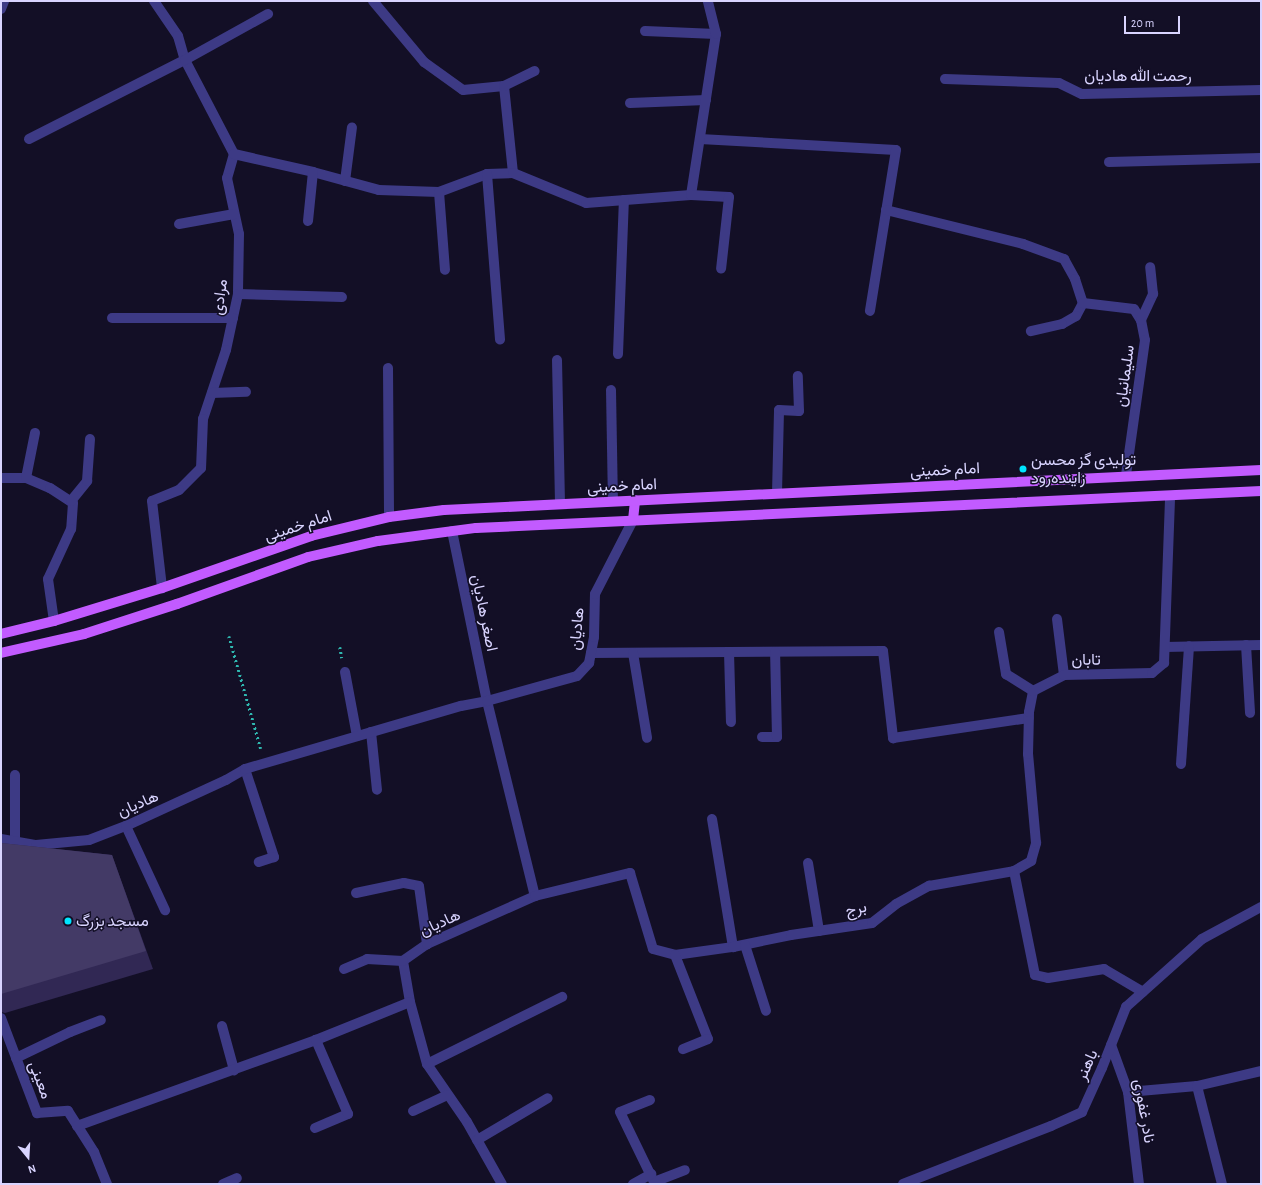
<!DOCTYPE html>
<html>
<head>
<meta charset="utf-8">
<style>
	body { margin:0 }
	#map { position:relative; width:1262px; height:1185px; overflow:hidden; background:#130f26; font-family:"Alegreya Sans",Vazirmatn,sans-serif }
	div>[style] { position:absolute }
	.path>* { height:2.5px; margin-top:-1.25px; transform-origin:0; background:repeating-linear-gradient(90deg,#2fb8b0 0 2px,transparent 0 5px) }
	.minor>* { height:10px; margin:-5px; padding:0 5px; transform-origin:5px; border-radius:5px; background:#3d3a85 }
	.major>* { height:10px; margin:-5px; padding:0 5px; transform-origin:5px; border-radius:5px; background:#c25bff }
	.wall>* { inset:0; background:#312854 }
	.building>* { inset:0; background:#433a66 }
	.dots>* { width:11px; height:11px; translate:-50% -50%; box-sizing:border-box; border:2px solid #130f26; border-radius:50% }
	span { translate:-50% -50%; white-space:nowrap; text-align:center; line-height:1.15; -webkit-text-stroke:3px #130f26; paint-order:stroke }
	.street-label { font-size:16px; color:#d9d4ff }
	.poi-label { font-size:16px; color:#d9d4ff }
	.left { translate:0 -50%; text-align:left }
	.frame { position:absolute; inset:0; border:2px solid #d9d4ff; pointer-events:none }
	.north { position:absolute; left:8px; top:1137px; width:40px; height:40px; -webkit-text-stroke:3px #130f26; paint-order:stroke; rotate:162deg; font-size:11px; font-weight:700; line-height:16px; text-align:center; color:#d9d4ff }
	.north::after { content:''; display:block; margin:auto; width:14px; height:18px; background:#d9d4ff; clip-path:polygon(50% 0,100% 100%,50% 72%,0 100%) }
	.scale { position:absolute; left:1124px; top:16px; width:56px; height:18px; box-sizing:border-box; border:2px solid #d9d4ff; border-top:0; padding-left:5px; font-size:12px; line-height:14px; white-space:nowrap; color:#d9d4ff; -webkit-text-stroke:3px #130f26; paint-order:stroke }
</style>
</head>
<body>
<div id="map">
	<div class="path">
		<div style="left:229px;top:636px;width:117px;rotate:74.2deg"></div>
		<div style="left:340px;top:647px;width:11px;rotate:80deg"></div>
	</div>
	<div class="minor">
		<div style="left:154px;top:1px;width:42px;rotate:55.6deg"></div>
		<div style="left:178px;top:36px;width:25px;rotate:74deg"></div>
		<div style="left:185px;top:60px;width:106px;rotate:62.5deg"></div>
		<div style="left:234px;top:154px;width:25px;rotate:106deg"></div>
		<div style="left:227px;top:178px;width:57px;rotate:77.9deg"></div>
		<div style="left:239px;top:234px;width:60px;rotate:91deg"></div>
		<div style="left:238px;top:294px;width:57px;rotate:102.1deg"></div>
		<div style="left:226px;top:350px;width:73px;rotate:108.4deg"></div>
		<div style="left:203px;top:419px;width:49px;rotate:92.3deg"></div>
		<div style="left:201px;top:468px;width:31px;rotate:135deg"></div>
		<div style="left:179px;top:490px;width:29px;rotate:158deg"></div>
		<div style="left:152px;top:501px;width:88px;rotate:83.4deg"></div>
		<div style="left:373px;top:1px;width:80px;rotate:50.1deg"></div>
		<div style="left:424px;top:62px;width:48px;rotate:35.7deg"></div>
		<div style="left:463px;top:90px;width:41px;rotate:-5.6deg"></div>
		<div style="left:504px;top:86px;width:87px;rotate:84.1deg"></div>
		<div style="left:1px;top:9px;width:9px;rotate:-69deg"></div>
		<div style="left:645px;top:31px;width:71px;rotate:2.4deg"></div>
		<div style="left:945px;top:79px;width:114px;rotate:2deg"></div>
		<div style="left:1059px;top:83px;width:25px;rotate:26deg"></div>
		<div style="left:1082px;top:94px;width:179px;rotate:-1.3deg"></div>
		<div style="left:504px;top:86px;width:34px;rotate:-26deg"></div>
		<div style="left:630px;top:103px;width:76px;rotate:-2.3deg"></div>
		<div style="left:29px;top:139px;width:175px;rotate:-26.9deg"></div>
		<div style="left:185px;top:60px;width:95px;rotate:-29deg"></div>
		<div style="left:700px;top:139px;width:196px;rotate:3.2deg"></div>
		<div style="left:896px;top:150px;width:163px;rotate:99.2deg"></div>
		<div style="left:234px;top:154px;width:81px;rotate:12.8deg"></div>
		<div style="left:313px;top:172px;width:68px;rotate:15.3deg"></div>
		<div style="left:379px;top:190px;width:60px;rotate:1.9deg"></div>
		<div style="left:439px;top:192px;width:51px;rotate:-20.6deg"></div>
		<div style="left:487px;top:174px;width:26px;rotate:-2deg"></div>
		<div style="left:513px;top:173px;width:79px;rotate:22.3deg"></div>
		<div style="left:586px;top:203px;width:105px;rotate:-4.4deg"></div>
		<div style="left:691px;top:195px;width:163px;rotate:-81.2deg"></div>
		<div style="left:716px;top:34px;width:34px;rotate:-104deg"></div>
		<div style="left:1109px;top:162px;width:152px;rotate:-1.5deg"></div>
		<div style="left:487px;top:174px;width:166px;rotate:85.5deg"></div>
		<div style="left:345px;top:181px;width:54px;rotate:-82.6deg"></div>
		<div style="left:439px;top:192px;width:78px;rotate:85.6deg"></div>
		<div style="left:691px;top:195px;width:38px;rotate:3deg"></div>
		<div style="left:729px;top:197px;width:72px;rotate:96.3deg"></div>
		<div style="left:886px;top:210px;width:141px;rotate:13.9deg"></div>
		<div style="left:1023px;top:244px;width:44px;rotate:20.1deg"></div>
		<div style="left:1064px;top:259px;width:23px;rotate:61deg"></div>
		<div style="left:1075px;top:279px;width:25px;rotate:72deg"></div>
		<div style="left:1083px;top:303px;width:15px;rotate:118deg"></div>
		<div style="left:1076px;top:316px;width:16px;rotate:150deg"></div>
		<div style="left:1062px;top:324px;width:32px;rotate:167deg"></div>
		<div style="left:308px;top:221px;width:49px;rotate:-84.2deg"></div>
		<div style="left:179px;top:224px;width:56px;rotate:-10.3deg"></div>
		<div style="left:238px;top:294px;width:104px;rotate:1.7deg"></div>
		<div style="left:1083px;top:303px;width:51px;rotate:6.7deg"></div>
		<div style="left:1134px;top:309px;width:13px;rotate:58deg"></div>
		<div style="left:1141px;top:320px;width:20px;rotate:79deg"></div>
		<div style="left:1145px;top:340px;width:136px;rotate:98deg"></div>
		<div style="left:112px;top:318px;width:121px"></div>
		<div style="left:1141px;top:320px;width:29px;rotate:-65deg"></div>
		<div style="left:1153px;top:294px;width:27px;rotate:-96deg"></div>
		<div style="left:618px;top:354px;width:154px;rotate:-87.8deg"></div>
		<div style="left:557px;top:360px;width:144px;rotate:88.8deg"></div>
		<div style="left:388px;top:368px;width:149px;rotate:89.6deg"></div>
		<div style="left:611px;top:390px;width:111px;rotate:89deg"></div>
		<div style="left:212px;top:393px;width:34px;rotate:-2deg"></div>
		<div style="left:1px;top:478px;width:25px"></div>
		<div style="left:26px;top:478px;width:26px;rotate:23deg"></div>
		<div style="left:50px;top:488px;width:27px;rotate:33deg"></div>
		<div style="left:73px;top:503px;width:26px;rotate:94deg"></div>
		<div style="left:71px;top:529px;width:55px;rotate:114.7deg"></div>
		<div style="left:48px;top:579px;width:42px;rotate:81.9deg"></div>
		<div style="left:26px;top:478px;width:46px;rotate:-78.7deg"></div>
		<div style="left:777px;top:493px;width:83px;rotate:-88.6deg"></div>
		<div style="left:779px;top:410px;width:20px;rotate:3deg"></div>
		<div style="left:799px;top:411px;width:35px;rotate:-92deg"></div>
		<div style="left:71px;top:501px;width:26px;rotate:-51deg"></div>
		<div style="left:87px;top:481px;width:42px;rotate:-85.9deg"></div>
		<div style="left:452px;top:531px;width:174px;rotate:78.4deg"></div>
		<div style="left:487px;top:701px;width:201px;rotate:76.2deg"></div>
		<div style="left:535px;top:896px;width:118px;rotate:156deg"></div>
		<div style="left:427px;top:944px;width:29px;rotate:145deg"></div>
		<div style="left:403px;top:961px;width:42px;rotate:80.3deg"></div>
		<div style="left:410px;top:1002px;width:64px;rotate:74.7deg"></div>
		<div style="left:427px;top:1064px;width:70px;rotate:55.4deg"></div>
		<div style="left:467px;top:1122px;width:71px;rotate:60.6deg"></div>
		<div style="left:1057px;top:619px;width:56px;rotate:82.9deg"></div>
		<div style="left:999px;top:632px;width:43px;rotate:80.5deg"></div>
		<div style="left:1006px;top:674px;width:32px;rotate:32deg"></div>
		<div style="left:1246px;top:645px;width:68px;rotate:86.6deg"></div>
		<div style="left:1165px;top:647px;width:96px;rotate:-1.2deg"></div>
		<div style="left:729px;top:652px;width:70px;rotate:88.4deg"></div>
		<div style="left:591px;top:653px;width:292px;rotate:-0.4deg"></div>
		<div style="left:883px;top:651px;width:88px;rotate:83.4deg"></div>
		<div style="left:893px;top:738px;width:137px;rotate:-8.4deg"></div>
		<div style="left:633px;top:653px;width:86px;rotate:80.6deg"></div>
		<div style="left:345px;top:672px;width:65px;rotate:79.4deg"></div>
		<div style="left:371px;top:732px;width:58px;rotate:84.1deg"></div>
		<div style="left:762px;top:737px;width:15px"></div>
		<div style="left:777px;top:737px;width:85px;rotate:-91.3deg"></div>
		<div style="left:1181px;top:764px;width:118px;rotate:-86.1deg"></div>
		<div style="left:245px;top:769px;width:93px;rotate:71.8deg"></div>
		<div style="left:274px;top:857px;width:16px;rotate:162deg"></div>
		<div style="left:15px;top:775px;width:66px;rotate:90deg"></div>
		<div style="left:712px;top:819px;width:130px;rotate:80.7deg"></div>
		<div style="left:126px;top:826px;width:93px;rotate:65.1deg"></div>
		<div style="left:1px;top:839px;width:36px;rotate:10deg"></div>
		<div style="left:36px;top:845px;width:53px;rotate:-5.4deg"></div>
		<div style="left:89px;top:840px;width:40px;rotate:-21deg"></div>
		<div style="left:126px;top:826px;width:110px;rotate:-24.7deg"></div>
		<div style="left:226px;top:780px;width:22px;rotate:-30deg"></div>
		<div style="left:245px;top:769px;width:225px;rotate:-16.3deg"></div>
		<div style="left:461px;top:706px;width:26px;rotate:-11deg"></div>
		<div style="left:487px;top:701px;width:93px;rotate:-15.5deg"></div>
		<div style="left:577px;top:676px;width:18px;rotate:-47deg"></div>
		<div style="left:589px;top:663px;width:26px;rotate:-79deg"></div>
		<div style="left:594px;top:637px;width:43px;rotate:-88.7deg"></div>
		<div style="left:595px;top:594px;width:83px;rotate:-62.8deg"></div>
		<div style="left:808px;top:863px;width:69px;rotate:80.8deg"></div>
		<div style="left:1014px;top:871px;width:20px;rotate:-30deg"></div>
		<div style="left:1031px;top:861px;width:19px;rotate:-74deg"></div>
		<div style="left:1036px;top:843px;width:89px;rotate:-95.1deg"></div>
		<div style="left:1028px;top:754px;width:42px;rotate:-88.6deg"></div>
		<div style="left:1029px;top:712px;width:21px;rotate:-79deg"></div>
		<div style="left:1033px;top:691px;width:35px;rotate:-27deg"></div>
		<div style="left:1064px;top:675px;width:88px;rotate:-1.3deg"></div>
		<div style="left:1152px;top:673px;width:16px;rotate:-40deg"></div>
		<div style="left:1164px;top:663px;width:167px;rotate:-87.9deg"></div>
		<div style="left:356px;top:893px;width:49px;rotate:-11.8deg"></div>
		<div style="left:404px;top:883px;width:15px;rotate:11deg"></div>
		<div style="left:419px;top:886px;width:59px;rotate:82.1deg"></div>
		<div style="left:535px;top:896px;width:98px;rotate:-13.6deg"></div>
		<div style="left:630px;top:873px;width:79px;rotate:73.2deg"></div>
		<div style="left:653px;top:949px;width:23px;rotate:15deg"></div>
		<div style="left:675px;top:955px;width:59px;rotate:-7.9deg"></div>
		<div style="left:733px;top:947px;width:59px;rotate:-11.7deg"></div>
		<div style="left:791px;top:935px;width:82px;rotate:-8.4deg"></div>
		<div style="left:872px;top:923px;width:31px;rotate:-38deg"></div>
		<div style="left:896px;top:904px;width:38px;rotate:-29deg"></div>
		<div style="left:929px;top:886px;width:86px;rotate:-10deg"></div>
		<div style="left:1014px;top:871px;width:106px;rotate:78.6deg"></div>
		<div style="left:1035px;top:975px;width:13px;rotate:13deg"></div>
		<div style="left:1048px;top:978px;width:57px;rotate:-9.1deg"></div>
		<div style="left:1104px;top:969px;width:45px;rotate:30.5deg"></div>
		<div style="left:745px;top:945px;width:69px;rotate:72.3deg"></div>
		<div style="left:675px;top:955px;width:90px;rotate:68.6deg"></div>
		<div style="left:708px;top:1039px;width:27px;rotate:158deg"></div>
		<div style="left:344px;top:969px;width:25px;rotate:-23deg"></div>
		<div style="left:367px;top:959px;width:36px;rotate:3deg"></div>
		<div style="left:1px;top:1018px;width:102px;rotate:69.2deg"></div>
		<div style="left:37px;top:1113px;width:31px;rotate:-4deg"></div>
		<div style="left:68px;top:1111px;width:49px;rotate:57.6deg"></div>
		<div style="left:94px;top:1152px;width:35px;rotate:68deg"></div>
		<div style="left:222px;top:1026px;width:46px;rotate:74.7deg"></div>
		<div style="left:1111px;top:1045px;width:50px;rotate:70.1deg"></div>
		<div style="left:1128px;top:1092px;width:93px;rotate:83.2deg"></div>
		<div style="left:16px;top:1058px;width:60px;rotate:-25.7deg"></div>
		<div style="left:70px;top:1032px;width:33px;rotate:-21deg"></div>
		<div style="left:427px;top:1064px;width:151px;rotate:-26.4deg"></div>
		<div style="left:1197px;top:1086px;width:101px;rotate:75.7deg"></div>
		<div style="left:1128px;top:1092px;width:69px;rotate:-5deg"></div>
		<div style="left:1197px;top:1086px;width:66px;rotate:-13.2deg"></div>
		<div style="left:650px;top:1100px;width:32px;rotate:158deg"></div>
		<div style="left:620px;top:1112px;width:78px;rotate:64.1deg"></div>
		<div style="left:654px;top:1182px;width:33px;rotate:-21deg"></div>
		<div style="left:413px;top:1111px;width:38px;rotate:-25deg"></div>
		<div style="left:77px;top:1126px;width:254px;rotate:-19.8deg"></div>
		<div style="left:316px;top:1040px;width:101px;rotate:-22deg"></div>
		<div style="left:315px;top:1128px;width:36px;rotate:-23deg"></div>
		<div style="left:348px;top:1114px;width:81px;rotate:-113.4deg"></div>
		<div style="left:477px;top:1140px;width:82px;rotate:-30.6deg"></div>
		<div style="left:223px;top:1184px;width:15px;rotate:-23deg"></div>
		<div style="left:633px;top:1184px;width:21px;rotate:-29deg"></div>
		<div style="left:903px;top:1184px;width:159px;rotate:-21.4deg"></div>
		<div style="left:1051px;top:1126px;width:34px;rotate:-24deg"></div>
		<div style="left:1082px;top:1112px;width:48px;rotate:-65.6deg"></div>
		<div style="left:1102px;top:1068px;width:66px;rotate:-68.5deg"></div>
		<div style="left:1126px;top:1007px;width:102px;rotate:-41.8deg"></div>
		<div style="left:1202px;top:939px;width:67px;rotate:-28.5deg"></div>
	</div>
	<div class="major">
		<div style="left:633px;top:520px;width:20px;rotate:-84deg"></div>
		<div style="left:1px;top:634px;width:55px;rotate:-13.8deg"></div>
		<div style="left:54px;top:621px;width:113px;rotate:-17deg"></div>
		<div style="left:162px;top:588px;width:158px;rotate:-19.2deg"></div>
		<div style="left:311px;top:536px;width:80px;rotate:-13.7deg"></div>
		<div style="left:389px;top:517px;width:55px;rotate:-7.3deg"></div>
		<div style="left:444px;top:510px;width:818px;rotate:-2.8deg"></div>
		<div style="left:1px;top:653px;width:85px;rotate:-12.9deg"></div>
		<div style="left:84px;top:634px;width:98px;rotate:-17.9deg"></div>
		<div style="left:177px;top:604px;width:139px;rotate:-19.7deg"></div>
		<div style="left:308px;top:557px;width:72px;rotate:-12.9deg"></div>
		<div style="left:378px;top:541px;width:99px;rotate:-7.6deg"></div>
		<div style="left:476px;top:528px;width:786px;rotate:-2.7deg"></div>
	</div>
	<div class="wall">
		<div style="clip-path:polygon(1px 843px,112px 855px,153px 969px,5px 1013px,1px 1012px)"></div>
	</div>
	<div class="building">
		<div style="clip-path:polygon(1px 843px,112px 855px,146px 951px,1px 994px)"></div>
	</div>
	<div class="dots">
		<div style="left:1023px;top:469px;background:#00e5ff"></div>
		<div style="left:68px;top:921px;background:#00e5ff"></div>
	</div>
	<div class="street-label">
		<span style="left:1138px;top:76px">رحمت الله هادیان</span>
		<span style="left:220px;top:297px;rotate:-82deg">مرادی</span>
		<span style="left:1125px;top:376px;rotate:-82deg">سلیمانیان</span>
		<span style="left:945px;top:470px;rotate:-3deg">امام خمینی</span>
		<span style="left:622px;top:486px;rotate:-3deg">امام خمینی</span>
		<span style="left:298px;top:526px;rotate:-18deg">امام خمینی</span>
		<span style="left:484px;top:613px;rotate:78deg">اصغر هادیان</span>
		<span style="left:577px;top:629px;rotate:-85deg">هادیان</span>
		<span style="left:1086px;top:660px;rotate:-1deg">تابان</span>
		<span style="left:138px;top:804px;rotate:-24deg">هادیان</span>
		<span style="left:856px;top:909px;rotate:-14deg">برج</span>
		<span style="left:440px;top:923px;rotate:-25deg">هادیان</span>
		<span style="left:1087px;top:1065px;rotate:-66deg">باهنر</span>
		<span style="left:40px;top:1080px;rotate:69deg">معینی</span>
		<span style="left:1144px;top:1111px;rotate:80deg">نادر غفوری</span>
	</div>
	<div class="poi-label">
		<span class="left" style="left:1031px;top:469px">تولیدی گز محسن<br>زاینده‌رود</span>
		<span class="left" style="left:76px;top:921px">مسجد بزرگ</span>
	</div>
	<div class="frame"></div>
	<div class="north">N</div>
	<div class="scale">20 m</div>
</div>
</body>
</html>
